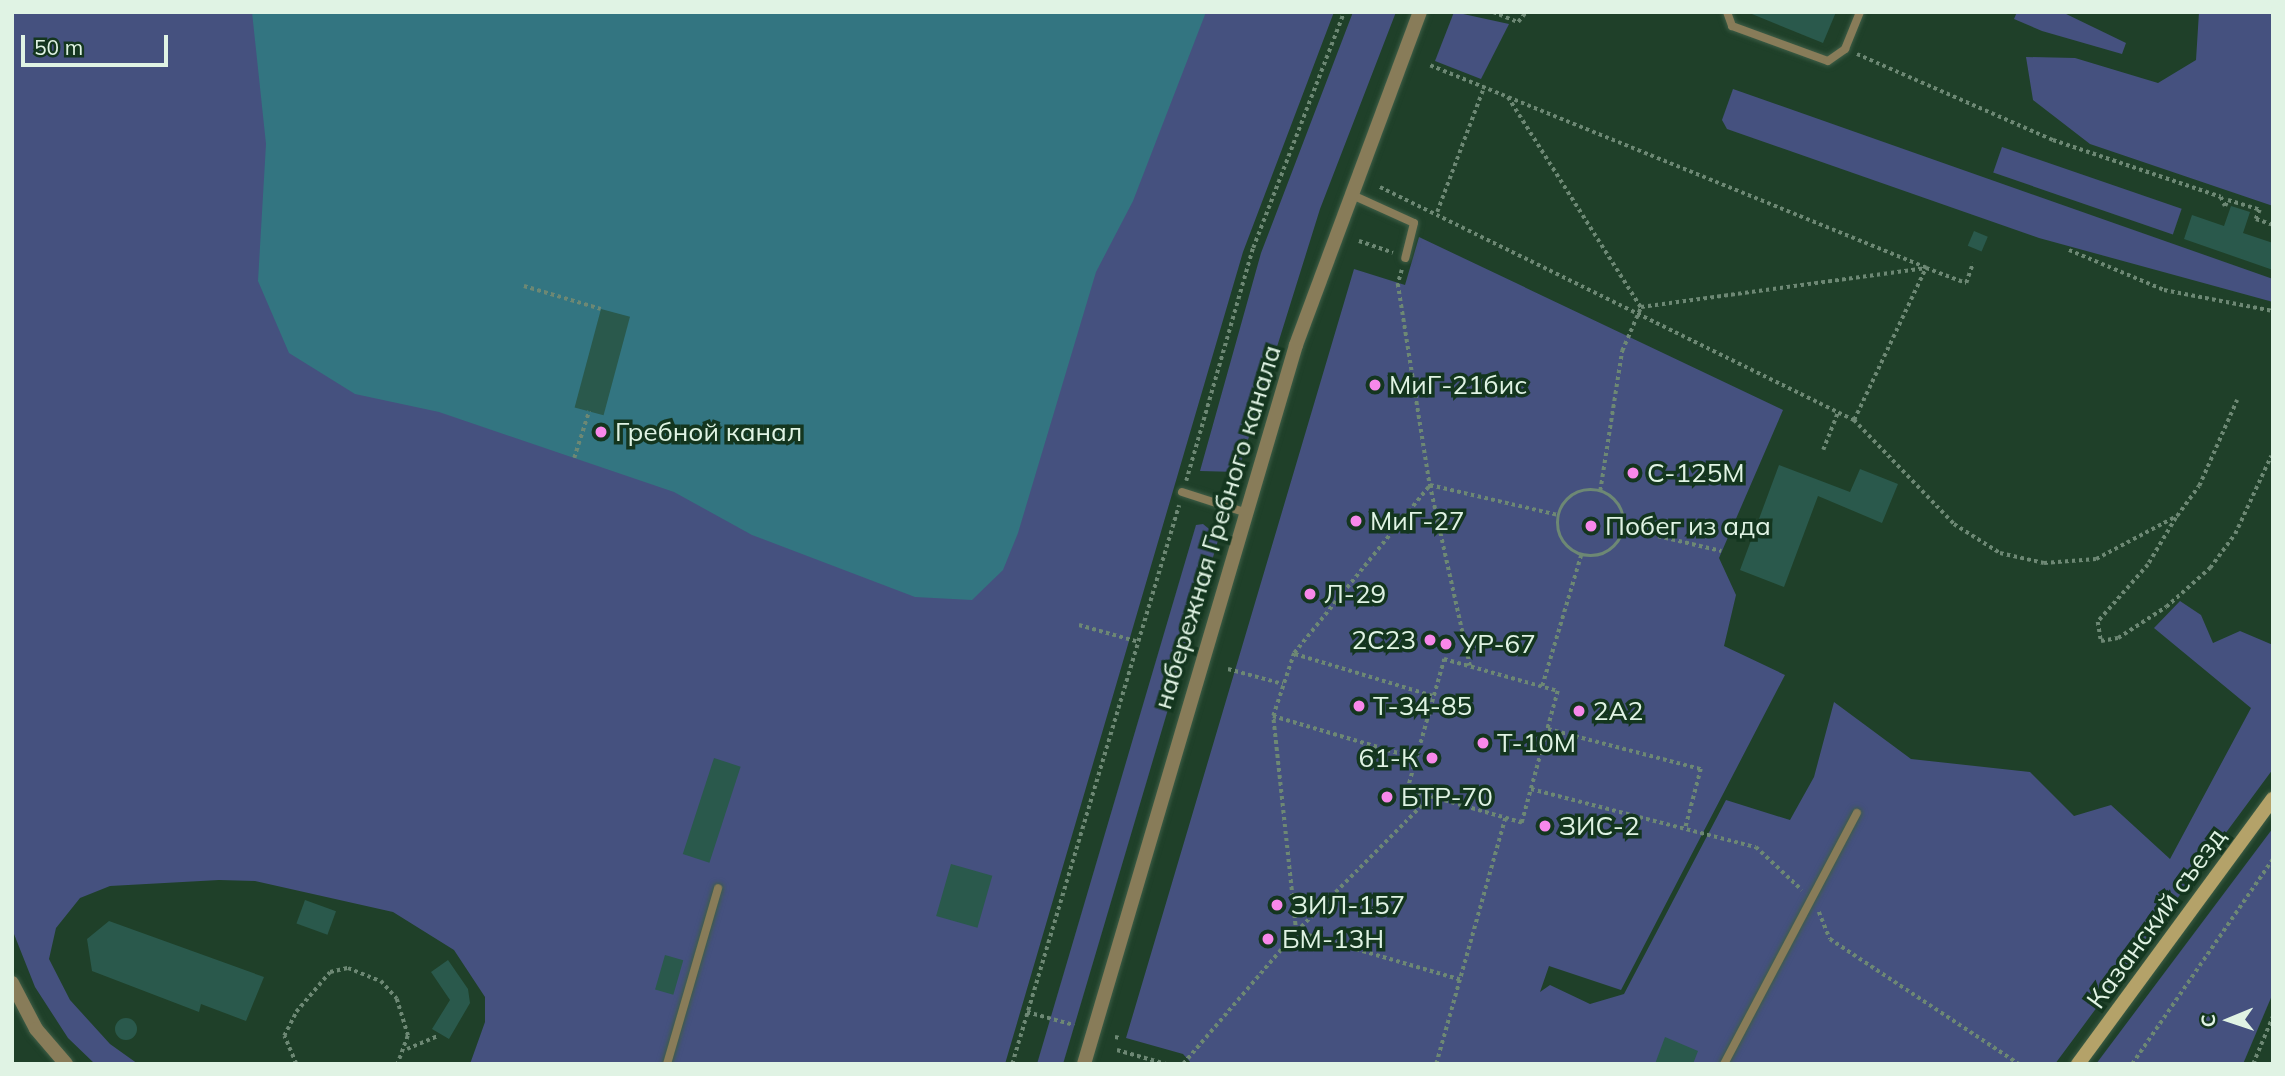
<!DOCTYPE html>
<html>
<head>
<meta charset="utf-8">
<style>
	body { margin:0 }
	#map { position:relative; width:2285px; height:1076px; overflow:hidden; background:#1f4029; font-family:Mulish,sans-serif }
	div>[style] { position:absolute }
	.green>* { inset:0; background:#45517f; transform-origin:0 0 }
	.water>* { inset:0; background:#337581 }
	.building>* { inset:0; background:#2a594c; transform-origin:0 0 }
	.round { border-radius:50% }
	.path>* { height:3.5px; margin-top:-1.75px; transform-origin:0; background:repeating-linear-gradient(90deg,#6d8874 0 3.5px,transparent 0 7px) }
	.path>.ring { margin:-1.75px; padding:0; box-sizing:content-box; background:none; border:3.5px solid #6d8874; border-radius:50% }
	.roads { filter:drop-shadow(0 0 2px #3e5d47) drop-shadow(0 0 2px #3e5d47) }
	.service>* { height:8px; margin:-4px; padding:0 4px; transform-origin:4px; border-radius:4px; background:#887c59 }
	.minor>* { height:14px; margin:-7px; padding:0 7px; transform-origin:7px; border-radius:7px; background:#887c59 }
	.tertiary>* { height:14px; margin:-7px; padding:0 7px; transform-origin:7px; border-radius:7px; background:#887c59 }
	.secondary>* { height:14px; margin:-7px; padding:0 7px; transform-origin:7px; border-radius:7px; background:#b4a269 }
	.dots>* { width:19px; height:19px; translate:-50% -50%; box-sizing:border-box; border:4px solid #14361f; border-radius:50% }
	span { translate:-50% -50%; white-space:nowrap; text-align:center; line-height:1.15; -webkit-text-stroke:7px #14361f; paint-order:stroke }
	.poi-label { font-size:26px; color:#e0f3e4 }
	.left { translate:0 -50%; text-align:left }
	.right { translate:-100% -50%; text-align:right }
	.street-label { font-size:26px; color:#e0f3e4 }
	.frame { position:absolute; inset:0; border:14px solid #e0f3e4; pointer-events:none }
	.north { position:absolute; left:2194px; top:985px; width:70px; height:70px; -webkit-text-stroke:5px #14361f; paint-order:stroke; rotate:268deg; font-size:19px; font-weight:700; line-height:28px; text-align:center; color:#e0f3e4 }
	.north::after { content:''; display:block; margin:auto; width:24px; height:32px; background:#e0f3e4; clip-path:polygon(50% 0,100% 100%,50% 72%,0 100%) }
	.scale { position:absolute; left:21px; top:35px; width:147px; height:32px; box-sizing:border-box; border:4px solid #e0f3e4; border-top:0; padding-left:9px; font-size:21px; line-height:24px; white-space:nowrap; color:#e0f3e4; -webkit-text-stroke:5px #14361f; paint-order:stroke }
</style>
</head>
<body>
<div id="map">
	<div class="green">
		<div style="clip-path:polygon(12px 12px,1334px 12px,1243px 252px,1005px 1064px,470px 1064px,485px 1022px,485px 997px,454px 950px,393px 912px,255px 881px,219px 880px,110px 886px,80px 898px,56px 928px,49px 959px,70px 1000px,110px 1044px,138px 1064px,95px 1064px,68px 1038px,35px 987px,12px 929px)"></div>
		<div style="clip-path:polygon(1353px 12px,1396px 12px,1320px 209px,1238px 472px,1200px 471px,1261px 253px)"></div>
		<div style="clip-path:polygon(1454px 12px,1509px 24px,1481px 79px,1435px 61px)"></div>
		<div style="clip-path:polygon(2017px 12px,2062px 12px,2126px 43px,2122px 54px,2042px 31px,2014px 19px)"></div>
		<div style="clip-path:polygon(2199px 12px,2273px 12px,2273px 206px,2090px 144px,2033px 100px,2026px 57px,2075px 58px,2158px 83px,2196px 60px)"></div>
		<div style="clip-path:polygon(1733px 89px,2273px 279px,2273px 302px,2039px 238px,1727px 129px,1722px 120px)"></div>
		<div style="left:2002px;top:147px;width:190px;height:27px;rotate:19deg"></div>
		<div style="clip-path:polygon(1419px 237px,1783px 410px,1719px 558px,1736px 595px,1724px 646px,1785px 675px,1621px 990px,1549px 966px,1540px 992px,1550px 985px,1590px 1004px,1624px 994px,1726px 800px,1790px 820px,1814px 777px,1834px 702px,1911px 759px,2030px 772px,2074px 816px,2111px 805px,2170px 859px,2251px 708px,2154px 628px,2180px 601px,2201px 615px,2213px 643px,2240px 631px,2273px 645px,2273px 769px,2055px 1064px,1192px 1064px,1183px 1054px,1126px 1038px,1354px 269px,1405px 285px)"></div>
		<div style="clip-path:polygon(1203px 524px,1219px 537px,1063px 1064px,1037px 1064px,1196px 525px)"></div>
		<div style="clip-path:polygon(2273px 828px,2273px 993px,2243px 1064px,2096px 1064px)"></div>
	</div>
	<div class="water">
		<div style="clip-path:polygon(252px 12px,1206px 12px,1133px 201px,1096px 272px,1018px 533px,1003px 570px,972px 600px,915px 597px,752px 535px,674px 492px,439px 412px,355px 394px,289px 353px,258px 281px,266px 144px)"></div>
	</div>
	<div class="building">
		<div style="clip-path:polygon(1747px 12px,1836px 12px,1823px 43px)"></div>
		<div style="clip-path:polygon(2231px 206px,2250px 212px,2243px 233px,2273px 243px,2273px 270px,2184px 239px,2192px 215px,2224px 226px)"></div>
		<div style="left:1974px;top:231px;width:15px;height:16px;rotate:23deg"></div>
		<div style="left:601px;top:309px;width:30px;height:102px;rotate:15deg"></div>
		<div style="clip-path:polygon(1779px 465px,1850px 492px,1860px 469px,1898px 484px,1882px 523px,1818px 496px,1784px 587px,1740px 570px)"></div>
		<div style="left:714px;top:758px;width:28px;height:101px;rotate:18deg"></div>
		<div style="left:951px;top:864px;width:43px;height:54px;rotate:16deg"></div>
		<div style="left:305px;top:900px;width:33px;height:25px;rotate:20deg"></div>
		<div style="clip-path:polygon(109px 921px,264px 977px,246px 1021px,201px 1004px,199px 1012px,92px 971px,87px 939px)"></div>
		<div style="left:665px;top:955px;width:19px;height:36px;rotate:16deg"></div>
		<div style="clip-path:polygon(448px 960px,468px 989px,470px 1003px,449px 1039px,432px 1029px,450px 1000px,431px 972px)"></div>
		<div class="round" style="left:115px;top:1018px;width:22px;height:22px"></div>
		<div style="clip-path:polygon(1665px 1037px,1698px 1051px,1693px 1064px,1655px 1064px)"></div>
	</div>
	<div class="path">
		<div style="left:1493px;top:12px;width:27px;rotate:22deg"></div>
		<div style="left:1518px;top:22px;width:13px;rotate:-51deg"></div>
		<div style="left:1857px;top:54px;width:214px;rotate:23.7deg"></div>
		<div style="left:2053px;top:140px;width:177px;rotate:18.7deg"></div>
		<div style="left:2221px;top:197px;width:10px;rotate:66deg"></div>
		<div style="left:2225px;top:206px;width:7px;rotate:-63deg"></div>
		<div style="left:2228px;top:200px;width:34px;rotate:17deg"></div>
		<div style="left:2260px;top:210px;width:10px;rotate:114deg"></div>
		<div style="left:2256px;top:219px;width:18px;rotate:19deg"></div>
		<div style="left:1508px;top:97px;width:249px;rotate:57.7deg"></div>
		<div style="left:1380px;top:187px;width:528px;rotate:26.18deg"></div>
		<div style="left:1854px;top:420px;width:168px;rotate:-64.7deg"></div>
		<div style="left:1926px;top:268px;width:538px;rotate:-157.82deg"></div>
		<div style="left:1437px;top:212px;width:134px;rotate:-69.4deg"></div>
		<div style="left:1359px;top:241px;width:36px;rotate:19deg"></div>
		<div style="left:2069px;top:250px;width:103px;rotate:22.8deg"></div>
		<div style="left:2164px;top:290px;width:111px;rotate:10.9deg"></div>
		<div style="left:1402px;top:270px;width:15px;rotate:106deg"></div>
		<div style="left:1398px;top:284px;width:204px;rotate:81deg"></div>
		<div style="left:1430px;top:485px;width:185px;rotate:77.5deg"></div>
		<div style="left:524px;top:286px;width:80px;rotate:16.6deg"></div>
		<div style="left:1854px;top:420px;width:144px;rotate:46.1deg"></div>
		<div style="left:1954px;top:524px;width:54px;rotate:32.2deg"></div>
		<div style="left:2000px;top:553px;width:45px;rotate:12.8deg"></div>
		<div style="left:2044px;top:563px;width:52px;rotate:-4.4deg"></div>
		<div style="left:2096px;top:559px;width:92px;rotate:-28deg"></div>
		<div style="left:2177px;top:516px;width:37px;rotate:-54deg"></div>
		<div style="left:2199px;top:486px;width:94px;rotate:-66.2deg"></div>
		<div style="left:1823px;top:450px;width:41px;rotate:-68.5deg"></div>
		<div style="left:574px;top:458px;width:49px;rotate:-72.3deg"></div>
		<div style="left:1186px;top:481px;width:242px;rotate:-74deg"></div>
		<div style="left:1253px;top:248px;width:253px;rotate:-68.9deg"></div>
		<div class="ring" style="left:1558px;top:490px;width:62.5px;height:62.5px"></div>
		<div style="left:1600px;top:491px;width:142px;rotate:-81.1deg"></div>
		<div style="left:1622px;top:351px;width:48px;rotate:-66.6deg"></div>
		<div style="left:1641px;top:307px;width:288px;rotate:-7.8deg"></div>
		<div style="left:1926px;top:268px;width:43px;rotate:20.6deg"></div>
		<div style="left:1966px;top:283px;width:21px;rotate:-71deg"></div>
		<div style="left:2176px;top:518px;width:55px;rotate:120.8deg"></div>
		<div style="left:2148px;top:565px;width:76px;rotate:131.3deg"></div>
		<div style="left:2098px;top:622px;width:19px;rotate:81deg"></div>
		<div style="left:2101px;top:641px;width:17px;rotate:-10deg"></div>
		<div style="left:2118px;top:638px;width:57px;rotate:-32.9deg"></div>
		<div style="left:2166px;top:607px;width:59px;rotate:-41.6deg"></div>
		<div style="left:2210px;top:568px;width:42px;rotate:-53.7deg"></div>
		<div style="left:2235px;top:534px;width:86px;rotate:-65.2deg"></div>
		<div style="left:1624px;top:528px;width:100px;rotate:13.3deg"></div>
		<div style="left:1079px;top:625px;width:62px;rotate:15.8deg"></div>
		<div style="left:1295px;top:654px;width:144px;rotate:16.9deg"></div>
		<div style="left:1444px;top:659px;width:118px;rotate:15.7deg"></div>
		<div style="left:1558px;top:691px;width:137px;rotate:105.3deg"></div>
		<div style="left:1522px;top:823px;width:120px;rotate:-164deg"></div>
		<div style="left:1407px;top:790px;width:136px;rotate:-74.2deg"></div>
		<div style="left:1228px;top:669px;width:57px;rotate:15.3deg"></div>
		<div style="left:1542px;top:686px;width:137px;rotate:-73.4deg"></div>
		<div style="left:1273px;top:716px;width:148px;rotate:16.5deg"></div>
		<div style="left:1548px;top:729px;width:158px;rotate:14.7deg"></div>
		<div style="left:1701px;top:769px;width:63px;rotate:104.7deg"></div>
		<div style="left:1531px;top:789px;width:232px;rotate:14.5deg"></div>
		<div style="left:1756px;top:847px;width:63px;rotate:43.1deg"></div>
		<div style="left:1819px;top:912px;width:29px;rotate:68deg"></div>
		<div style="left:1830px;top:939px;width:227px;rotate:33.5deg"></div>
		<div style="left:1460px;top:980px;width:171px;rotate:-163.7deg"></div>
		<div style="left:1296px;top:932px;width:217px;rotate:-96.1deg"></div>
		<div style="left:1273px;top:716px;width:66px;rotate:-71.6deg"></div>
		<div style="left:1294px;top:653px;width:216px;rotate:-51deg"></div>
		<div style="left:1430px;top:485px;width:131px;rotate:13.2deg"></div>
		<div style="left:1027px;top:1012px;width:49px;rotate:15.5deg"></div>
		<div style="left:1115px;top:1037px;width:5px;rotate:11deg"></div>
		<div style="left:407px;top:1049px;width:33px;rotate:-23deg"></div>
		<div style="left:1117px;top:1050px;width:51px;rotate:15.9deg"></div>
		<div style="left:296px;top:1064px;width:30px;rotate:-113deg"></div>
		<div style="left:284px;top:1036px;width:27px;rotate:-63deg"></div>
		<div style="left:296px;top:1012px;width:52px;rotate:-49.6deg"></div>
		<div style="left:330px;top:972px;width:18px;rotate:-13deg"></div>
		<div style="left:348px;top:968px;width:35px;rotate:22deg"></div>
		<div style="left:381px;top:981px;width:24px;rotate:48deg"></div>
		<div style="left:397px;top:999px;width:39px;rotate:73deg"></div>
		<div style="left:408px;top:1036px;width:30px;rotate:110deg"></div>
		<div style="left:1012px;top:1064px;width:583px;rotate:-73.37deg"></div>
		<div style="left:1183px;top:1064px;width:174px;rotate:-49.4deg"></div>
		<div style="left:1296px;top:932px;width:190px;rotate:-45.2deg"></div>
		<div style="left:1436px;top:1064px;width:255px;rotate:-74.3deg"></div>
		<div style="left:2132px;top:1064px;width:249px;rotate:-55.5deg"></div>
		<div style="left:2253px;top:1064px;width:52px;rotate:-67.4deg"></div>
	</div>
	<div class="roads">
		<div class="service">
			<div style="left:1727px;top:12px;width:15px;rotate:70deg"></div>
			<div style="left:1732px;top:26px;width:102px;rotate:20deg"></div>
			<div style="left:1828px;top:61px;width:21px;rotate:-35deg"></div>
			<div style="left:1845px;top:49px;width:40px;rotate:-68deg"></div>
			<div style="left:1350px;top:194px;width:70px;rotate:24.4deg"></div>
			<div style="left:1414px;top:223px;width:36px;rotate:104deg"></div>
			<div style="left:1182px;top:492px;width:68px;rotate:17.9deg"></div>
			<div style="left:667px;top:1064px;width:183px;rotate:-73.8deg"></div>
			<div style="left:1724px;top:1064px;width:284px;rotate:-62.1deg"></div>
		</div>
		<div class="minor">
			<div style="left:12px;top:983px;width:52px;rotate:62.4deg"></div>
			<div style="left:36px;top:1029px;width:46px;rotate:49.4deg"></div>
		</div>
		<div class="tertiary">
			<div style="left:1084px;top:1064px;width:750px;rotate:-73.57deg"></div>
			<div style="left:1296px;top:345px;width:355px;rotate:-69.6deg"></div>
		</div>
		<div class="secondary">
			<div style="left:2078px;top:1064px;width:329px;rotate:-53.7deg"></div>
		</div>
	</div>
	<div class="dots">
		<div style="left:1375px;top:385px;background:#f888ea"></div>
		<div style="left:601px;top:432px;background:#f888ea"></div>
		<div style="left:1633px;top:473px;background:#f888ea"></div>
		<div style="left:1356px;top:521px;background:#f888ea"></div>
		<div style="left:1591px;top:526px;background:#f888ea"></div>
		<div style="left:1310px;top:594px;background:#f888ea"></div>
		<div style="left:1430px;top:640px;background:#f888ea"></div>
		<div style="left:1446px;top:644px;background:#f888ea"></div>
		<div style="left:1359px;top:706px;background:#f888ea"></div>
		<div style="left:1579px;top:711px;background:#f888ea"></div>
		<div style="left:1483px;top:743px;background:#f888ea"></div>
		<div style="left:1432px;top:758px;background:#f888ea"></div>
		<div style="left:1387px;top:797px;background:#f888ea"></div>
		<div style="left:1545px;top:826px;background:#f888ea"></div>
		<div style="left:1277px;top:905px;background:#f888ea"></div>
		<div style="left:1268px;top:939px;background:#f888ea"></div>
	</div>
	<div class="poi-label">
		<span class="left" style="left:1389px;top:385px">МиГ-21бис</span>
		<span class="left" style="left:615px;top:432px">Гребной канал</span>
		<span class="left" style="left:1647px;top:473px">С-125М</span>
		<span class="left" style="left:1370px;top:521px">МиГ-27</span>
		<span class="left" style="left:1605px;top:526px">Побег из ада</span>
		<span class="left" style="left:1324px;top:594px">Л-29</span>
		<span class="right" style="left:1416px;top:640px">2С23</span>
		<span class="left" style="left:1460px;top:644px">УР-67</span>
		<span class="left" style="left:1373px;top:706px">T-34-85</span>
		<span class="left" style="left:1593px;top:711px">2А2</span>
		<span class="left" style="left:1497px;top:743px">Т-10М</span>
		<span class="right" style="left:1418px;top:758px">61-К</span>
		<span class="left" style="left:1401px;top:797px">БТР-70</span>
		<span class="left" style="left:1559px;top:826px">ЗИС-2</span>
		<span class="left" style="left:1291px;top:905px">ЗИЛ-157</span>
		<span class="left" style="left:1282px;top:939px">БМ-13Н</span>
	</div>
	<div class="street-label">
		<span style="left:1217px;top:527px;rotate:-73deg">набережная Гребного канала</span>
		<span style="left:2156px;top:918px;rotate:-54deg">Казанский съезд</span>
	</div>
	<div class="frame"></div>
	<div class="north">С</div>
	<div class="scale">50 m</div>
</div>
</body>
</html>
